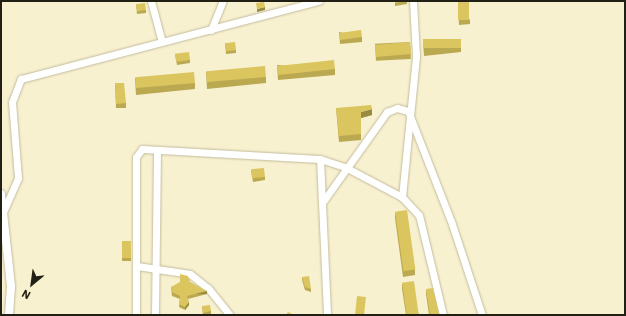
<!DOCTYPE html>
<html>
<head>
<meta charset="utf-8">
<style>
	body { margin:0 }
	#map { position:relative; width:626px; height:316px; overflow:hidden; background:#f8f1d0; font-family:"IBM Plex Sans",sans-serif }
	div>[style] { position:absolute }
	.roads { filter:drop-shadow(0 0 1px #c2bc9c) drop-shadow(0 0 1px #c2bc9c) }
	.minor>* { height:7px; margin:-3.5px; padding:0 3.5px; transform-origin:3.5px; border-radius:3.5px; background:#fff }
	.major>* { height:8px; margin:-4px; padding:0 4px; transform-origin:4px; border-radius:4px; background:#fff }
	.wall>* { inset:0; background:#bba952; transform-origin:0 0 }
	.shaded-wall>* { inset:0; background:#998a42; transform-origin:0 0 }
	.building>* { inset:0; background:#dac55f; transform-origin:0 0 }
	span { translate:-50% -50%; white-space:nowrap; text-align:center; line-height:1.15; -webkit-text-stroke:3px #f8f1d0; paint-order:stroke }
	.frame { position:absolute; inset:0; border:2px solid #222014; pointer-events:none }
	.north { position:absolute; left:12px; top:264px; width:40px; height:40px; -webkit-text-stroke:3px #f8f1d0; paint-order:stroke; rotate:209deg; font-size:11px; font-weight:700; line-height:16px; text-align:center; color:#222014 }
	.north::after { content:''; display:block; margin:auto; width:14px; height:18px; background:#222014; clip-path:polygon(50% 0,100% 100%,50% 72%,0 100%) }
</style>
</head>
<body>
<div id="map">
	<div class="roads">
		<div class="minor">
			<div style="left:151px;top:1px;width:42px;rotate:75deg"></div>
			<div style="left:211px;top:30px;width:31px;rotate:-68deg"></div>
			<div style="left:320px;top:159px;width:26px;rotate:18deg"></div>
			<div style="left:345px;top:167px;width:64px;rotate:27.8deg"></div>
			<div style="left:402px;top:197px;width:25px;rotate:47deg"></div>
			<div style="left:419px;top:215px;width:103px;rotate:76.5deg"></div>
			<div style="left:402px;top:197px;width:142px;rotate:-84.3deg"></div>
			<div style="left:416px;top:56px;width:55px;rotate:-93.1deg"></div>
			<div style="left:322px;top:203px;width:112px;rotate:-54.5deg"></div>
			<div style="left:387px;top:112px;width:11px;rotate:-22deg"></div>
			<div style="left:397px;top:108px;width:11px;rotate:15deg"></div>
			<div style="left:408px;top:111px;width:121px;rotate:68.7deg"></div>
			<div style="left:452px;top:224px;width:96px;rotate:71.8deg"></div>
			<div style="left:3px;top:212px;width:37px;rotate:-66deg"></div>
			<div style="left:18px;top:178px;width:76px;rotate:-94.5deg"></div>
			<div style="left:12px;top:102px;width:25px;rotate:-69deg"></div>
			<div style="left:21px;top:79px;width:308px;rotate:-14.7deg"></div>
			<div style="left:137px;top:266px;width:54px;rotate:8.6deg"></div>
			<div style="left:190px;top:274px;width:23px;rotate:38deg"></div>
			<div style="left:208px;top:288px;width:35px;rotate:51deg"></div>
			<div style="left:136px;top:315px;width:158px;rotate:-90deg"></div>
			<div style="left:136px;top:157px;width:10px;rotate:-53deg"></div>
			<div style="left:142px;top:149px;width:178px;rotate:3.2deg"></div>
			<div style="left:320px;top:159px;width:156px;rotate:87.4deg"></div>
			<div style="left:155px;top:315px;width:165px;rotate:-89.3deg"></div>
		</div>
		<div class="major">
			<div style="left:1px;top:194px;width:93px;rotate:83.8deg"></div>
			<div style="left:11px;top:286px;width:29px;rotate:94deg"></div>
		</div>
	</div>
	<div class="wall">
		<div style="clip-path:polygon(395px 1px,407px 1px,407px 4px,395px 6px)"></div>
		<div style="clip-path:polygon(458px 1px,470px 20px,470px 24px,459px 25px)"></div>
		<div style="clip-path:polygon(136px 4px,146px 10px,146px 13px,137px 14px)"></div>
		<div style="clip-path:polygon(339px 32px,362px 37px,362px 42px,340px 44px)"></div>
		<div style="left:410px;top:42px;width:17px;height:35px;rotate:87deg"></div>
		<div style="clip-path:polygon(423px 42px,461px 48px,461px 52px,424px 56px)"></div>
		<div style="clip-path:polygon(225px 43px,236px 50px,236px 53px,226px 54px)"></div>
		<div style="clip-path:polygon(175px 54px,190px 60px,190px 63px,177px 65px)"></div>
		<div style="clip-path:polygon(277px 65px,335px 69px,335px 75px,278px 80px)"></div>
		<div style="clip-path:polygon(206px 72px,266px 77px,266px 83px,207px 89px)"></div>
		<div style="clip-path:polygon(135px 78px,195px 83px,195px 89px,136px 95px)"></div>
		<div style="clip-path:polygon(115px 83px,126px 103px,126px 108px,116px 108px)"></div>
		<div style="clip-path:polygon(336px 108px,372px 115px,361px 118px,361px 140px,339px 142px)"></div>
		<div style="clip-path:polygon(251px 170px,265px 177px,265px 180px,253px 182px)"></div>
		<div style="clip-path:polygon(395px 212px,415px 269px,415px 275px,403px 277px,395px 218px)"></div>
		<div style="left:131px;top:241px;width:20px;height:9px;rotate:90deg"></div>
		<div style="clip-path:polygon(302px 277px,311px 289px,311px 292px,305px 290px,302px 280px)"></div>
		<div style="clip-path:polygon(190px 282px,207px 294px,188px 299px,189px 305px,185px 310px,179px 307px,180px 299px,172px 296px,171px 287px)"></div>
		<div style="clip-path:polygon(402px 283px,419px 315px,406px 315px,402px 289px)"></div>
		<div style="clip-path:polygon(426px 289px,439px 314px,439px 315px,429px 315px,426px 294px)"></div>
		<div style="clip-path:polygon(202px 306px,211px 311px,211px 314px,203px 315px)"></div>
	</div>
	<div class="shaded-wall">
		<div style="clip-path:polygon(265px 7px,265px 10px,257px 12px,257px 9px)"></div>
		<div style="clip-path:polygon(372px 109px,372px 115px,361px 118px,361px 112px)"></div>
		<div style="left:207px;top:291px;width:3px;height:21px;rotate:90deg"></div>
		<div style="clip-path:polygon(189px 302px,189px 305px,185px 310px,185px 307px)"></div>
	</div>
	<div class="building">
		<div style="clip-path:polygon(395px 1px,407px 1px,395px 3px)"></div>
		<div style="left:458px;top:1px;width:11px;height:19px"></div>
		<div style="clip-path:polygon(264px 2px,265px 7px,257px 9px,256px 3px)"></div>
		<div style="left:145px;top:3px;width:7px;height:9px;rotate:82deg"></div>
		<div style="left:361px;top:30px;width:7px;height:22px;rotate:82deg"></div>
		<div style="left:461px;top:39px;width:9px;height:38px;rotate:90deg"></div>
		<div style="left:235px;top:42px;width:8px;height:10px;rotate:83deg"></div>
		<div style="left:410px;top:42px;width:12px;height:35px;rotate:85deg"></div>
		<div style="left:189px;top:52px;width:8px;height:14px;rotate:83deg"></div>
		<div style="left:334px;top:60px;width:9px;height:57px;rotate:84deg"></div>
		<div style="left:265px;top:66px;width:11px;height:59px;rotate:85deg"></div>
		<div style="left:194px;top:72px;width:11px;height:59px;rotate:85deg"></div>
		<div style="clip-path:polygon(115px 83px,124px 83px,126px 103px,116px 104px)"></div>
		<div style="clip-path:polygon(371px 105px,372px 109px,361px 112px,361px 134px,339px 136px,336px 108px)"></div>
		<div style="left:264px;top:168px;width:9px;height:13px;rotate:84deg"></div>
		<div style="left:407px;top:210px;width:60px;height:12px;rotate:82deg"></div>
		<div style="left:131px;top:241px;width:17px;height:9px;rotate:90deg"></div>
		<div style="clip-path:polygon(180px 274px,188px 276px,190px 282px,207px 291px,187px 296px,189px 302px,185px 307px,179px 304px,180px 296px,172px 292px,171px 287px,180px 282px)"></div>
		<div style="clip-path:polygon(309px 276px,311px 289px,305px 287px,302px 277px)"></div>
		<div style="left:414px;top:281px;width:34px;height:12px;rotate:82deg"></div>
		<div style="clip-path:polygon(433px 288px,439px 314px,430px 315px,426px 289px)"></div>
		<div style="left:357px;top:296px;width:9px;height:19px;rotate:6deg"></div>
		<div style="clip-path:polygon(210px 305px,211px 311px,203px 313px,202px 306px)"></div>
		<div style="clip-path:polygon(288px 312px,292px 314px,291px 315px,286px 315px)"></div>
	</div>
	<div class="frame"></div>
	<div class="north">N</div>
</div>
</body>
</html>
